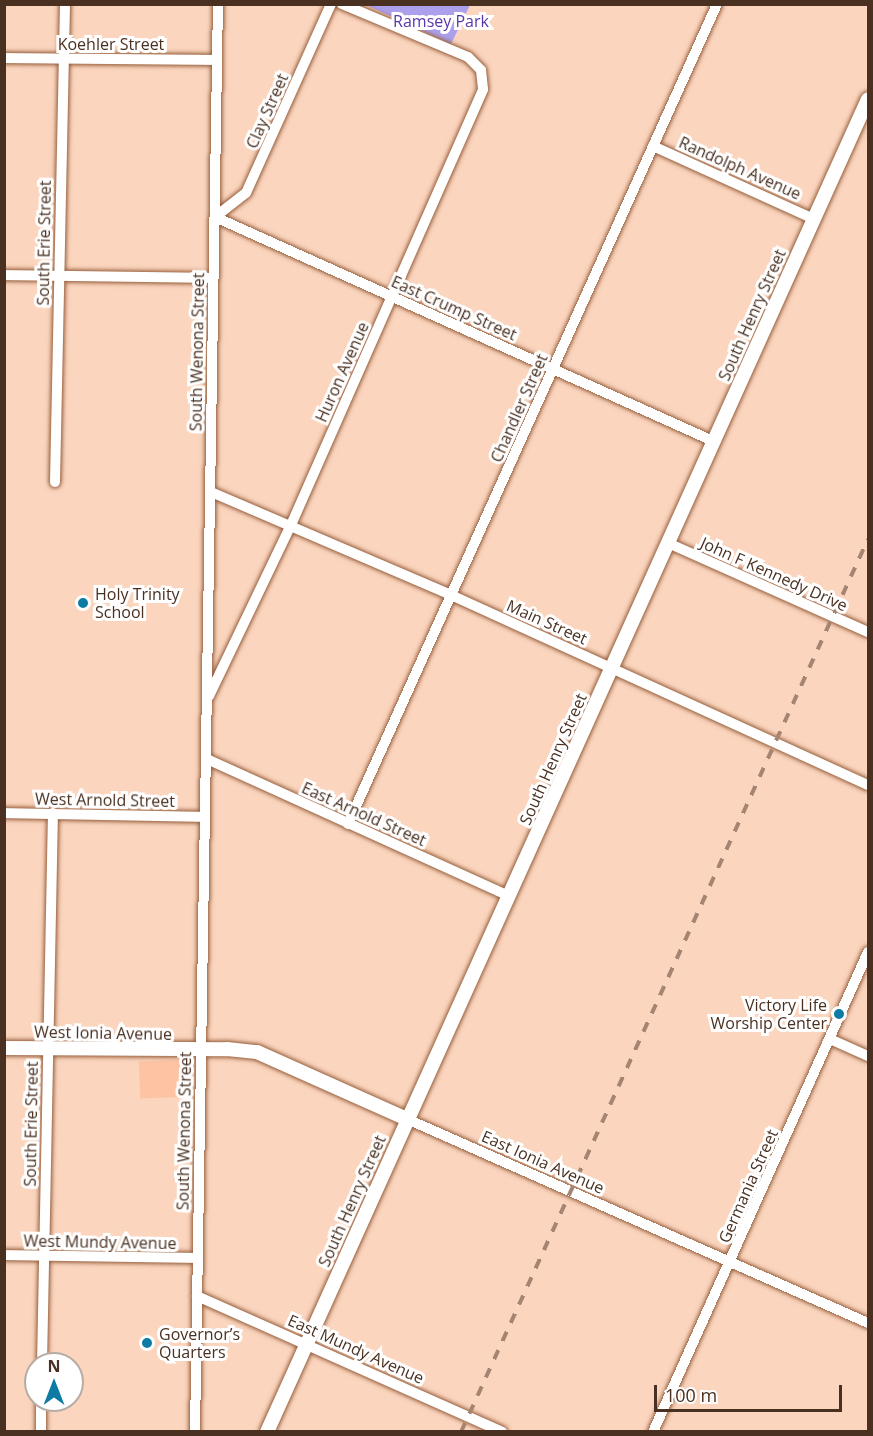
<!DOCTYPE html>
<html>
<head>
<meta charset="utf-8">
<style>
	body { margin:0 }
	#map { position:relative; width:873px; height:1436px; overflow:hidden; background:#fbd5be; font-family:"Open Sans",sans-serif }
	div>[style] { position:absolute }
	.built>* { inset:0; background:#fdc4a3; transform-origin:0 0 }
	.green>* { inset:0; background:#ac9feb }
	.roads { filter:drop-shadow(0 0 2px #965e3b) drop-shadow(0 0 2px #965e3b) }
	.minor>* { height:10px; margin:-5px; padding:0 5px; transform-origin:5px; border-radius:5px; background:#fff }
	.tertiary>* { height:14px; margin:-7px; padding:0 7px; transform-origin:7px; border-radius:7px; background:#fff }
	.rail>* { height:4px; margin-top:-2px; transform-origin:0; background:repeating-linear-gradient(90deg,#a58572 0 10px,transparent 0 20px) }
	.dots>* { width:16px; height:16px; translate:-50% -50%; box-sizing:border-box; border:3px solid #fff; border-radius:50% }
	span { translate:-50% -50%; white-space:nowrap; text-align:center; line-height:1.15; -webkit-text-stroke:6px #fff; paint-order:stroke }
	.park-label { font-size:16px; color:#5937a8 }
	.street-label { font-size:16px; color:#493021 }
	.poi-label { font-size:16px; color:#493021 }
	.left { translate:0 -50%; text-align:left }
	.right { translate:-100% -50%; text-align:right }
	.frame { position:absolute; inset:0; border:6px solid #493021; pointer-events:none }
	.north { position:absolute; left:24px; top:1352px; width:60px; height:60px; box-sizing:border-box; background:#fff; border:2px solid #b6aca6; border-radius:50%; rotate:0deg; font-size:16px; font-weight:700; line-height:24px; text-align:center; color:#493021 }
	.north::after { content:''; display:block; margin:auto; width:21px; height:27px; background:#0d7ba4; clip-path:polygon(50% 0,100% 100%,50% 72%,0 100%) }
	.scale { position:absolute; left:654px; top:1385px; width:188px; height:27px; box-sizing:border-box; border:3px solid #493021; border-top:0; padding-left:8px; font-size:18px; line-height:21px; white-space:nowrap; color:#493021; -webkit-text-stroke:4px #fff; paint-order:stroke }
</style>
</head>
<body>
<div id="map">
	<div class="built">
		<div style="left:180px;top:1060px;width:37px;height:41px;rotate:88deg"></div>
	</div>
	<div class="green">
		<div style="clip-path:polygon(366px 5px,470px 5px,451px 44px)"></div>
	</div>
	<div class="roads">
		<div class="minor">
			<div style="left:4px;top:58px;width:213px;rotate:0.5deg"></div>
			<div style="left:653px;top:146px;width:177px;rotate:24.4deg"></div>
			<div style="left:215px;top:217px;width:546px;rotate:24.22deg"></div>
			<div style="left:215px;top:217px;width:39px;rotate:-38deg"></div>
			<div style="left:246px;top:193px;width:207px;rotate:-65.8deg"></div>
			<div style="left:4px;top:275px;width:209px;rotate:0.8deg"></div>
			<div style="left:55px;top:482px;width:478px;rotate:-88.8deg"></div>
			<div style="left:211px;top:492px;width:261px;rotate:23.2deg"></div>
			<div style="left:451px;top:595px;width:458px;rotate:24.5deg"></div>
			<div style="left:668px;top:543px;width:219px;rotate:24deg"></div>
			<div style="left:209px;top:696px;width:190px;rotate:-64.4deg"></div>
			<div style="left:291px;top:525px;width:476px;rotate:-66.2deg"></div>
			<div style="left:483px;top:89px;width:19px;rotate:-96deg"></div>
			<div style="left:481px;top:70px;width:18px;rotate:-135deg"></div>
			<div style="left:468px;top:57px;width:137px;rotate:-157.2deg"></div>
			<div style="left:207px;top:759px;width:332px;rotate:24.4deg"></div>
			<div style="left:4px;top:813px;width:201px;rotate:1.1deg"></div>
			<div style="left:348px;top:824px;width:899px;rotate:-65.77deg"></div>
			<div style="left:830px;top:1039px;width:42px;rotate:24.1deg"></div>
			<div style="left:407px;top:1119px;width:504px;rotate:23.87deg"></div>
			<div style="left:4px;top:1255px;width:192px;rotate:0.9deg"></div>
			<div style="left:197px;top:1296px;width:334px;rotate:24deg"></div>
			<div style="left:42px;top:1364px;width:551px;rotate:-88.86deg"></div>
			<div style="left:41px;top:1432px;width:32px;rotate:-90deg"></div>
			<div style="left:195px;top:1432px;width:1428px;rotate:-89.08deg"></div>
			<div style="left:653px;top:1432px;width:526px;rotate:-65.87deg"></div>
		</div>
		<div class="tertiary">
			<div style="left:4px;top:1048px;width:223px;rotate:0.3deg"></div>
			<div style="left:227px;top:1049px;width:30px;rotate:6deg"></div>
			<div style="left:257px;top:1052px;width:164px;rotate:24.1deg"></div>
			<div style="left:267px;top:1432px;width:1462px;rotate:-65.73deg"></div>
		</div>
	</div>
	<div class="rail">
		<div style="left:461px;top:1432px;width:981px;rotate:-65.5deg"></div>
	</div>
	<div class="dots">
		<div style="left:83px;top:603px;background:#0d7ba4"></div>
		<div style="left:839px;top:1014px;background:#0d7ba4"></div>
		<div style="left:147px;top:1343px;background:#0d7ba4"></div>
	</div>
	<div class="park-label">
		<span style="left:441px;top:21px">Ramsey Park</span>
	</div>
	<div class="street-label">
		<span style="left:111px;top:44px">Koehler Street</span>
		<span style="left:267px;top:111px;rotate:-66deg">Clay Street</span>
		<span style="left:740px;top:168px;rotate:24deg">Randolph Avenue</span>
		<span style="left:44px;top:243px;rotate:-89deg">South Erie Street</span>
		<span style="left:454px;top:308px;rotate:24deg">East Crump Street</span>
		<span style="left:752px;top:315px;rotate:-66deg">South Henry Street</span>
		<span style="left:197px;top:352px;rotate:-89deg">South Wenona Street</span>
		<span style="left:342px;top:372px;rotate:-66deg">Huron Avenue</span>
		<span style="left:519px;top:408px;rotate:-66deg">Chandler Street</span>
		<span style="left:774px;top:574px;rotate:24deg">John F Kennedy Drive</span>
		<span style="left:547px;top:622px;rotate:24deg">Main Street</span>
		<span style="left:553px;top:759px;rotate:-66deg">South Henry Street</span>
		<span style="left:105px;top:800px;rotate:1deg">West Arnold Street</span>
		<span style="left:364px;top:814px;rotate:24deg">East Arnold Street</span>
		<span style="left:103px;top:1033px;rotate:1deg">West Ionia Avenue</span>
		<span style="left:31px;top:1124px;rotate:-89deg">South Erie Street</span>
		<span style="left:184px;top:1131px;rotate:-89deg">South Wenona Street</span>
		<span style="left:543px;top:1162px;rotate:24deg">East Ionia Avenue</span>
		<span style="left:748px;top:1186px;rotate:-66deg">Germania Street</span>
		<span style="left:352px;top:1201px;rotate:-66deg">South Henry Street</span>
		<span style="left:100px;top:1242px;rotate:1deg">West Mundy Avenue</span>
		<span style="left:356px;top:1349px;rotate:24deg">East Mundy Avenue</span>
	</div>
	<div class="poi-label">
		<span class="left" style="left:95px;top:603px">Holy Trinity<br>School</span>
		<span class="right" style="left:827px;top:1014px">Victory Life<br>Worship Center</span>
		<span class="left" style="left:159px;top:1343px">Governor’s<br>Quarters</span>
	</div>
	<div class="frame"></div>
	<div class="north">N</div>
	<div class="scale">100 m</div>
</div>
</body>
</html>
